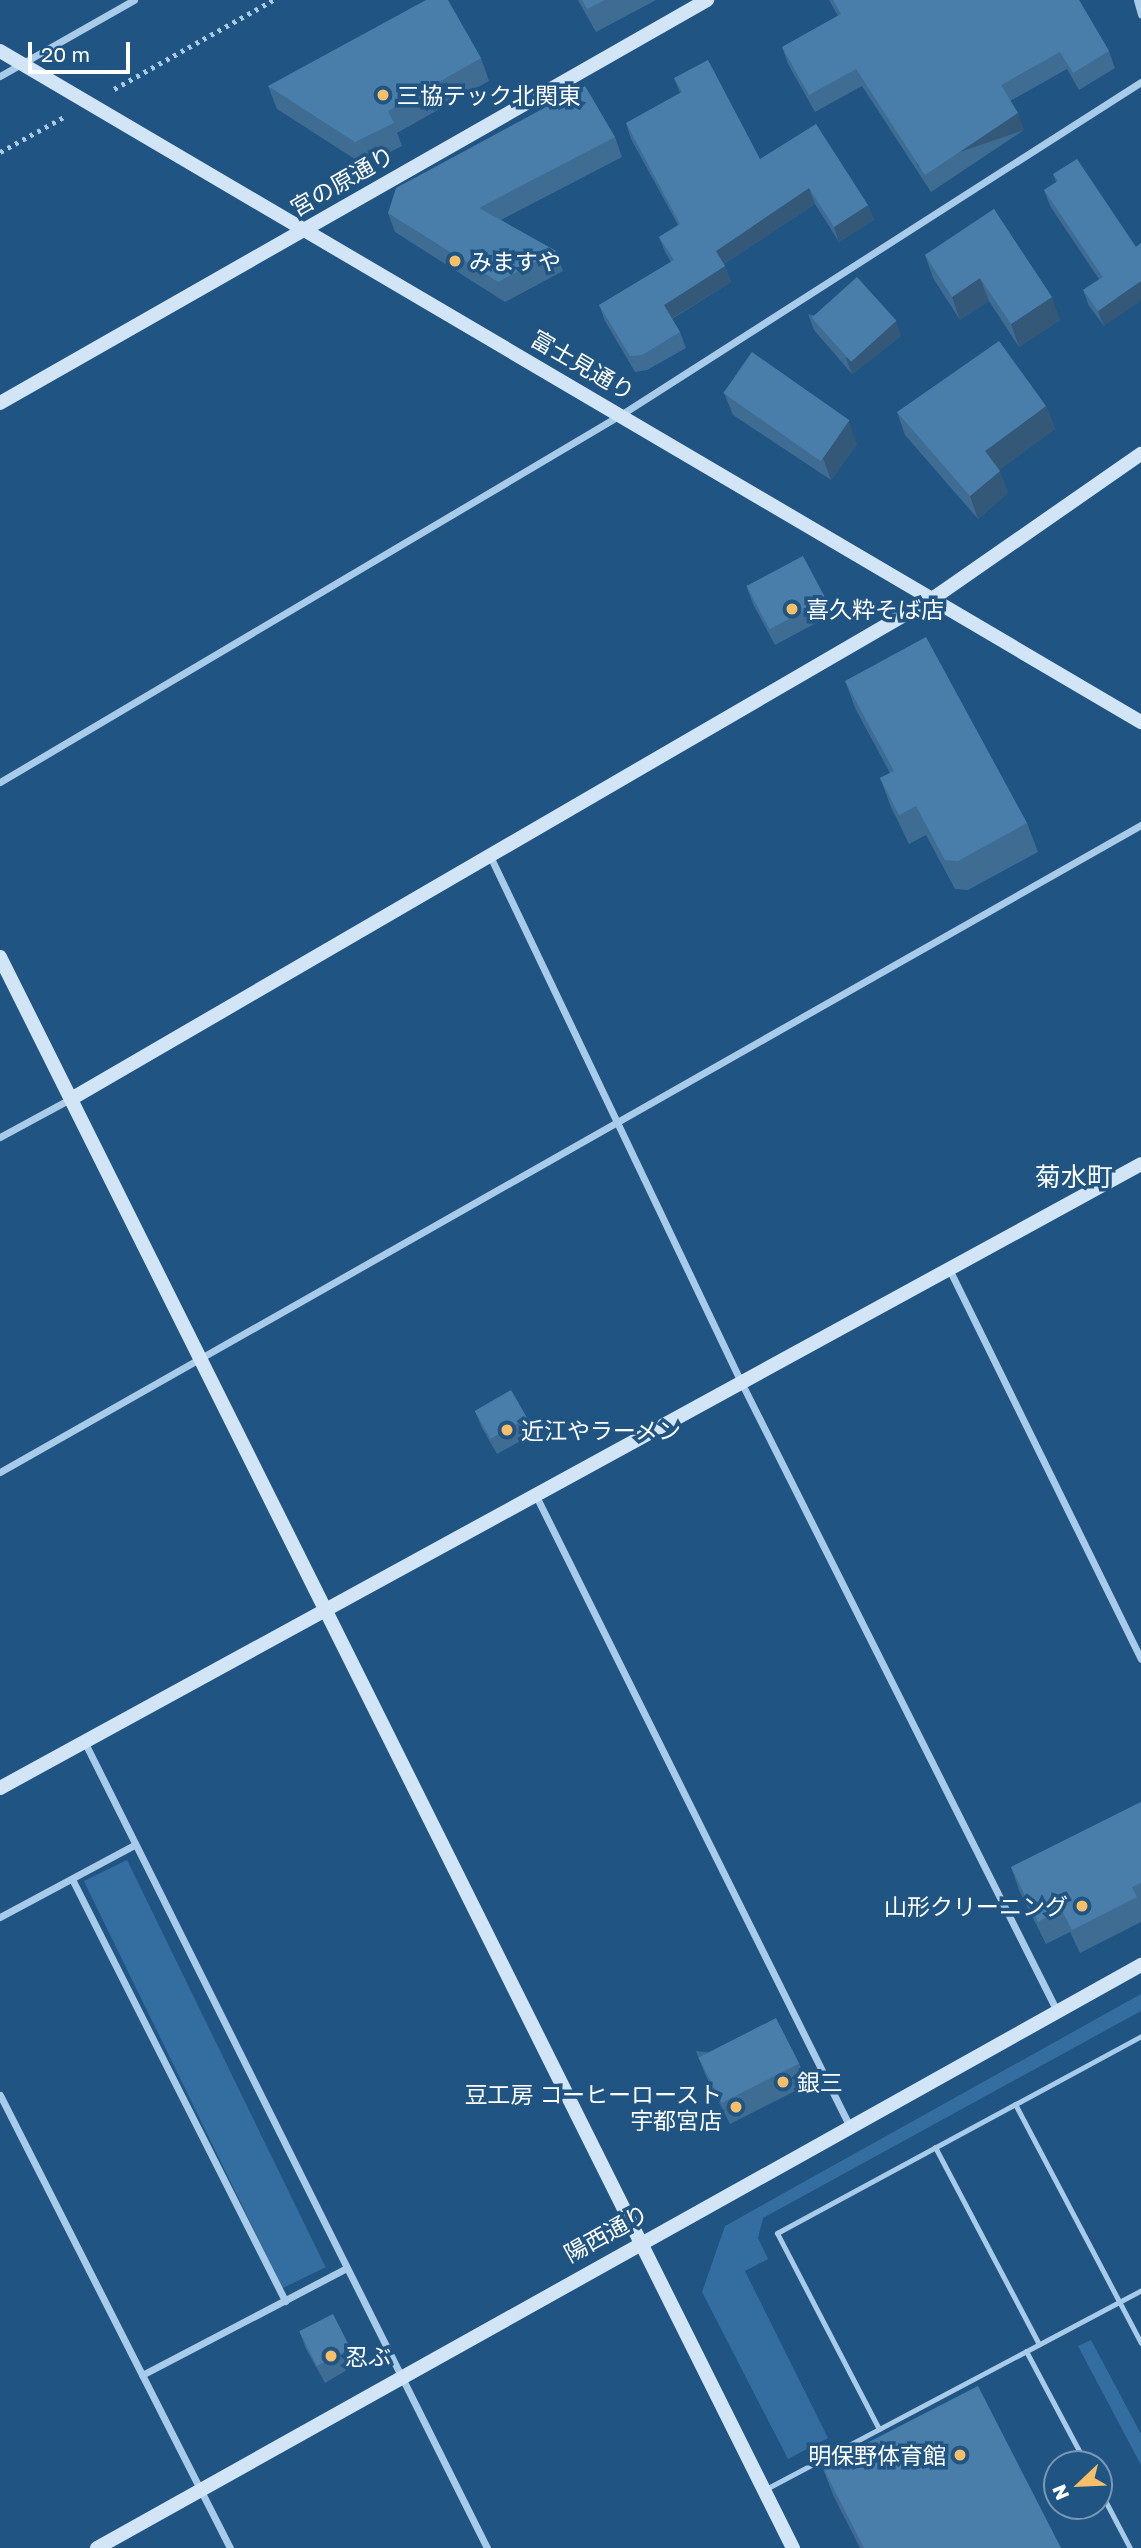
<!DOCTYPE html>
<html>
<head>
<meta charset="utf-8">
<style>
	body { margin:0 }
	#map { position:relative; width:1141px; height:2548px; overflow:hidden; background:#205482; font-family:"Golos Text","Noto Sans JP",sans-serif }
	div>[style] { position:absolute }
	.green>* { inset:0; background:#346ea0; transform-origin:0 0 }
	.path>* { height:4.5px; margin-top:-2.25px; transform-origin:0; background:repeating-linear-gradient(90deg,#a7cbe8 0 3.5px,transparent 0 8.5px) }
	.lane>* { height:5px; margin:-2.5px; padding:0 2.5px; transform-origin:2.5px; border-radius:2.5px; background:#a7cbe8 }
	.street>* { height:7px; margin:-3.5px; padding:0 3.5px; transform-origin:3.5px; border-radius:3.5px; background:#a7cbe8 }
	.secondary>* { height:14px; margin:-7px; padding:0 7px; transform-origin:7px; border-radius:7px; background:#d2e5f7 }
	.wall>* { inset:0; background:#3f6c93 }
	.shaded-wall>* { inset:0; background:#335878; transform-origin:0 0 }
	.building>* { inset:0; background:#497eab; transform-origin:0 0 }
	.dots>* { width:19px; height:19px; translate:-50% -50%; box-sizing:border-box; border:4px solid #205482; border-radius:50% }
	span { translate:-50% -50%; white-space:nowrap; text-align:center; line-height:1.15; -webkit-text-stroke:7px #205482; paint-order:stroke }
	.poi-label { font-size:23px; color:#fff }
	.left { translate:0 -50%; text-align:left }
	.right { translate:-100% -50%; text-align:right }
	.street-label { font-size:23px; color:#fff }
	.quarter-label { font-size:26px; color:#fff }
	.north { position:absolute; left:1043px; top:2450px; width:70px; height:70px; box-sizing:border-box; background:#205482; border:2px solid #7998b4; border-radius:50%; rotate:247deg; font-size:19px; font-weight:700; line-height:28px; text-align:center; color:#fff }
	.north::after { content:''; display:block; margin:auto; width:24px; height:32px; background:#f6bf68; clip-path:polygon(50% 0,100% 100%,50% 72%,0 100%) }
	.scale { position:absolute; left:28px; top:42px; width:102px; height:32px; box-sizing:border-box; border:4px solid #fff; border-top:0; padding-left:9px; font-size:21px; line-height:24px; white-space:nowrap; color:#fff; -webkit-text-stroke:5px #205482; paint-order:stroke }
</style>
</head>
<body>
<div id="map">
	<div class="green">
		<div style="left:127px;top:1860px;width:453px;height:48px;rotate:64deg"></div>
		<div style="clip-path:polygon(1141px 1994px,1141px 2011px,763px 2218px,758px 2238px,768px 2259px,745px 2271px,828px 2438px,788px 2459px,702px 2292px,725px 2226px)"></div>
		<div style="clip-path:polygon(1091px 2340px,1141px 2434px,1141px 2465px,1078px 2346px)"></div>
	</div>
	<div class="path">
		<div style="left:114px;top:89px;width:182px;rotate:-29.2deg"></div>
		<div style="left:0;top:152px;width:73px;rotate:-28.7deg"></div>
	</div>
	<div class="lane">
		<div style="left:1015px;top:2104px;width:270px;rotate:62.2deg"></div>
		<div style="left:935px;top:2147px;width:223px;rotate:62.2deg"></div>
		<div style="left:1026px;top:2351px;width:128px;rotate:62deg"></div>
		<div style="left:879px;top:2429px;width:221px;rotate:-117.5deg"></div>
		<div style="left:777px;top:2233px;width:414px;rotate:-28.4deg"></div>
		<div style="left:1099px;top:2489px;width:67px;rotate:62.3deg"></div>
		<div style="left:764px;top:2490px;width:427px;rotate:-27.9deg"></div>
	</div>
	<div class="street">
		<div style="left:1137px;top:0;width:15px;rotate:74deg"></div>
		<div style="left:0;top:76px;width:154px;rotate:-29.6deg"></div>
		<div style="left:0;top:782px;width:723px;rotate:-30.61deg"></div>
		<div style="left:622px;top:414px;width:616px;rotate:-32.61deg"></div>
		<div style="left:490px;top:856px;width:585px;rotate:64.49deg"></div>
		<div style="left:742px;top:1384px;width:702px;rotate:63.33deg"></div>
		<div style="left:0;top:1137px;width:80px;rotate:-28.5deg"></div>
		<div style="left:951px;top:1273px;width:430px;rotate:63.8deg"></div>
		<div style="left:0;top:1472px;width:1312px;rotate:-29.56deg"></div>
		<div style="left:537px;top:1498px;width:700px;rotate:63.54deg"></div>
		<div style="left:85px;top:1743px;width:900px;rotate:63.46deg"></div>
		<div style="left:72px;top:1879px;width:473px;rotate:63.2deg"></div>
		<div style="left:0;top:1917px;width:152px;rotate:-28.2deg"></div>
		<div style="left:0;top:2095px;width:508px;rotate:63.08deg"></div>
		<div style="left:142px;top:2375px;width:229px;rotate:-27.6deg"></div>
	</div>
	<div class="secondary">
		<div style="left:0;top:51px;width:1324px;rotate:30.46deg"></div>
		<div style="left:0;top:403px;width:814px;rotate:-29.68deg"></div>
		<div style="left:0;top:957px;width:1778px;rotate:63.51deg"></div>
		<div style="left:71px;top:1099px;width:999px;rotate:-30.16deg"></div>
		<div style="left:935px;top:597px;width:251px;rotate:-34.8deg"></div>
		<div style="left:0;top:1788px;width:1300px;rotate:-28.67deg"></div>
		<div style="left:97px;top:2548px;width:1196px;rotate:-29.18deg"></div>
	</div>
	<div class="wall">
		<div style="clip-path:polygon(578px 0,656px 0,596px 32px)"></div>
		<div style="clip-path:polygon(829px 0,1079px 0,1109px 51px,1115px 68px,1079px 90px,1067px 69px,1010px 101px,1024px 130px,931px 192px,862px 86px,815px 112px,788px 64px,782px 47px,838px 16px)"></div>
		<div style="clip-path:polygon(481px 58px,489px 81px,397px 133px,402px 146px,364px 165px,277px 109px,268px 86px)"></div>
		<div style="clip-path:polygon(674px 78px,760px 159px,868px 205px,874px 220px,839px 242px,815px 204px,724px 264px,731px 282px,672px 319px,680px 332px,686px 348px,647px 370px,635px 372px,605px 321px,599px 305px,671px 262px,665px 252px,659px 237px,678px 225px,631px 139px,626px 123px,680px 93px)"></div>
		<div style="clip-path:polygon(615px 137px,622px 157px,501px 220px,556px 251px,563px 271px,505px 302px,395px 232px,388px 213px)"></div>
		<div style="clip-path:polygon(1053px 174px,1136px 247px,1104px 326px,1089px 306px,1083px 290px,1099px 279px,1050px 206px,1044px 190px,1056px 182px)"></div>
		<div style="clip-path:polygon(994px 209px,1060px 320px,1019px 347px,989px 301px,960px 320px,933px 278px,925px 255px)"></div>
		<div style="clip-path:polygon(808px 314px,901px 336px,852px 374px,814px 330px)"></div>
		<div style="clip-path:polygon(724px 393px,857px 444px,831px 480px,733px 415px)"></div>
		<div style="clip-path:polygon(1046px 406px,1055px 429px,999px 470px,1008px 493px,978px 519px,905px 435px,897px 412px)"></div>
		<div style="clip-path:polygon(747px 588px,826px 599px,831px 615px,775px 645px,753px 604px)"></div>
		<div style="clip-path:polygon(845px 681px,1027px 823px,1038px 852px,968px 890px,955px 889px,926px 835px,909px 844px,891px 807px,880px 778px,890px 773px,856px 710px)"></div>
		<div style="clip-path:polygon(475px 1411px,527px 1418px,533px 1434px,497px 1454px,481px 1426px)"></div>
		<div style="clip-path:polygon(1141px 1802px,1141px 1922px,1080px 1953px,1070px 1932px,1046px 1944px,1019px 1890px,1011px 1867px)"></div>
		<div style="clip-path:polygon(696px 2051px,799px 2063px,807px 2085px,730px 2124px,705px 2074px)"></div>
		<div style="clip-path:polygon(300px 2332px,351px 2349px,357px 2364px,325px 2383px,305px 2347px)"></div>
		<div style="clip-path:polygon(822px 2466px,1061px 2548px,860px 2548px,833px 2495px)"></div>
	</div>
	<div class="shaded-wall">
		<div style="left:1018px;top:113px;width:18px;height:112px;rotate:71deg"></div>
		<div style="clip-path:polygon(809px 188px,815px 204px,721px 266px,716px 251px)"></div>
		<div style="clip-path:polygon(868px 205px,874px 220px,839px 242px,834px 227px)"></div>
		<div style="clip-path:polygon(725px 266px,731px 282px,669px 320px,664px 305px)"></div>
		<div style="clip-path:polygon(980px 278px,989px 301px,960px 320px,952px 297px)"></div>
		<div style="clip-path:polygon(1141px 281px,1141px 301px,1104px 326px,1098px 311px)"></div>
		<div style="clip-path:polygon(1052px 297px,1060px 320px,1019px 347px,1011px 324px)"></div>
		<div style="clip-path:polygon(896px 321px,901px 336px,852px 374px,846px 358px)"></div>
		<div style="clip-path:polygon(1046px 406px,1055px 429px,994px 474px,985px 451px)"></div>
		<div style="clip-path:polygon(849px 421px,857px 444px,831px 480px,823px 458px)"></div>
		<div style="clip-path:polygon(1000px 471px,1008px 493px,978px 519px,970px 496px)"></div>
	</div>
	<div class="building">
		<div style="clip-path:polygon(426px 0,448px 0,481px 58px,388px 111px,394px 123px,355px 142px,268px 86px)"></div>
		<div style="clip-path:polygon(582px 0,605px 0,587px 9px)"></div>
		<div style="clip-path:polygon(833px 0,1079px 0,1109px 51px,1073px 73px,1060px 52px,1001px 85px,1018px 113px,925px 175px,856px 69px,809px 95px,782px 47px,841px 14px)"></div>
		<div style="clip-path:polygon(708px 60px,760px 159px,816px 124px,868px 205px,834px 227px,809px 188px,716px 251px,725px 266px,664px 305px,680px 332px,642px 355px,630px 356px,599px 305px,674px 260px,659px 237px,680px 224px,626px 123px,682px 92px,674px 78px)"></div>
		<div style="clip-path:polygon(585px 86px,615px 137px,479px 208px,556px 251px,498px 282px,388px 213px,396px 188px)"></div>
		<div style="clip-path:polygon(1077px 159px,1136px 247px,1141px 243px,1141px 281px,1098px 311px,1083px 290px,1103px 277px,1044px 190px,1058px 181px,1053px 174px)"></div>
		<div style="clip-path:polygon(994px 209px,1052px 297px,1011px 324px,980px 278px,952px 297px,925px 255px)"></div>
		<div style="left:857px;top:277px;width:59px;height:61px;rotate:48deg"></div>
		<div style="clip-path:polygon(999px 341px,1046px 406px,985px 451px,1000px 471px,970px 496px,897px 412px)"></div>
		<div style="left:752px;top:352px;width:119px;height:50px;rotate:35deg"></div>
		<div style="left:803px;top:556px;width:49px;height:64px;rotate:62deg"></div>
		<div style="clip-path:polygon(926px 637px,1027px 823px,958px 861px,945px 860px,916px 806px,899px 815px,880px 778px,894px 771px,845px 681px)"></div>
		<div style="left:511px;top:1390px;width:32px;height:42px;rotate:60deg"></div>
		<div style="clip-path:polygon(1141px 1802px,1141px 1883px,1132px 1887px,1137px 1897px,1072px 1930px,1061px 1909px,1038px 1922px,1011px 1867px)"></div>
		<div style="left:776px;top:2018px;width:51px;height:87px;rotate:63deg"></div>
		<div style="left:333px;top:2314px;width:39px;height:38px;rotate:63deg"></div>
		<div style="clip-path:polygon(978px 2386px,1061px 2548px,864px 2548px,822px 2466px)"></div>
	</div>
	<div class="dots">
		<div style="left:383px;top:95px;background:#f6bf68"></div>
		<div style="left:455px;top:261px;background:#f6bf68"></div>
		<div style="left:792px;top:609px;background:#f6bf68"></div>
		<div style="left:507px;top:1430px;background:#f6bf68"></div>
		<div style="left:1082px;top:1906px;background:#f6bf68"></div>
		<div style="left:783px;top:2082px;background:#f6bf68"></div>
		<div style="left:736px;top:2107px;background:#f6bf68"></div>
		<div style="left:331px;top:2356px;background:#f6bf68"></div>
		<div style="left:960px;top:2455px;background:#f6bf68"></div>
	</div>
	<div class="poi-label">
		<span class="left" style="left:397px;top:95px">三協テック北関東</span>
		<span class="left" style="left:469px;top:261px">みますや</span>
		<span class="left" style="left:806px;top:609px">喜久粋そば店</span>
		<span class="left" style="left:521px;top:1430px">近江やラーメン</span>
		<span class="right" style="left:1068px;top:1906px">山形クリーニング</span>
		<span class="left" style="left:797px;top:2082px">銀三</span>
		<span class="right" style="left:722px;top:2107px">豆工房 コーヒーロースト<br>宇都宮店</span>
		<span class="left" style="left:345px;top:2356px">忍ぶ</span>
		<span class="right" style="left:946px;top:2455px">明保野体育館</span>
	</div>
	<div class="street-label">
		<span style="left:342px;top:181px;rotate:-30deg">宮の原通り</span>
		<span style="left:583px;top:365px;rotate:30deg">富士見通り</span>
		<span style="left:606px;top:2233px;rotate:-29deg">陽西通り</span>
	</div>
	<div class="quarter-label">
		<span style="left:1074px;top:1177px">菊水町</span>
	</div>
	<div class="north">N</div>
	<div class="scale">20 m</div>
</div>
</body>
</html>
